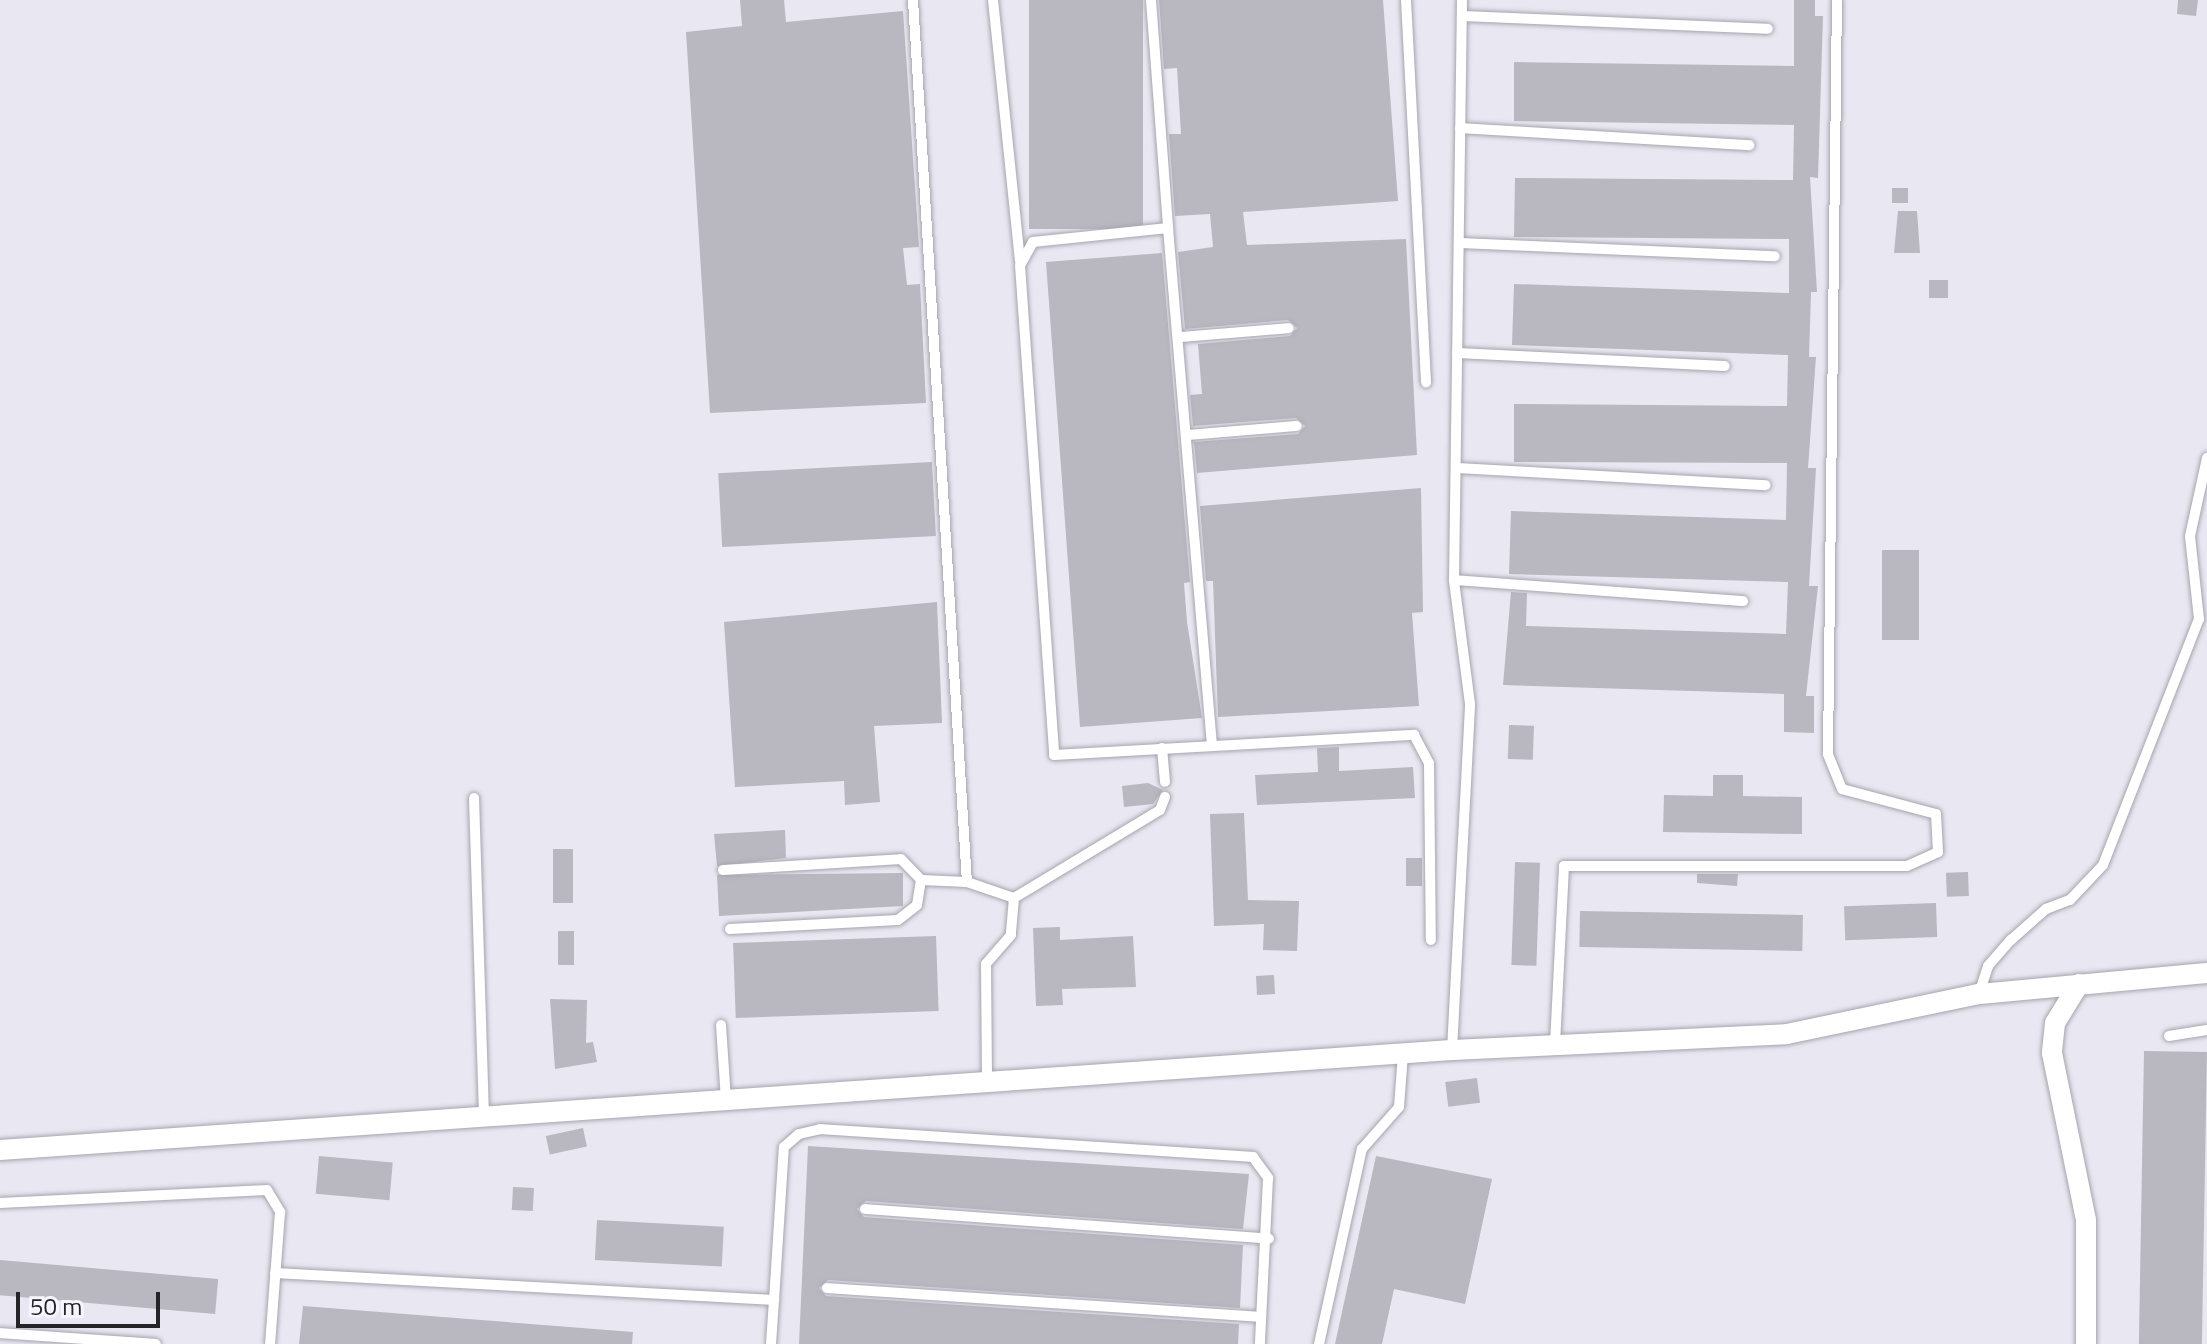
<!DOCTYPE html>
<html>
<head>
<meta charset="utf-8">
<style>
	body { margin:0 }
	#map { position:relative; width:2207px; height:1344px; overflow:hidden; background:#e9e7f1; font-family:"Titillium Web",sans-serif }
	div>[style] { position:absolute }
	.building>* { inset:0; background:#b9b7c0; transform-origin:0 0 }
	.roads { filter:drop-shadow(0 0 2px #a6a4ad) drop-shadow(0 0 2px #a6a4ad) }
	.service>* { height:10px; margin:-5px; padding:0 5px; transform-origin:5px; border-radius:5px; background:#fff }
	.minor>* { height:20px; margin:-10px; padding:0 10px; transform-origin:10px; border-radius:10px; background:#fff }
	span { translate:-50% -50%; white-space:nowrap; text-align:center; line-height:1.15; -webkit-text-stroke:6px #f6f4fe; paint-order:stroke }
	.scale { position:absolute; left:16px; top:1292px; width:144px; height:36px; box-sizing:border-box; border:4px solid #252428; border-top:0; padding-left:10px; font-size:24px; line-height:28px; white-space:nowrap; color:#252428; -webkit-text-stroke:6px #f6f4fe; paint-order:stroke }
</style>
</head>
<body>
<div id="map">
	<div class="building">
		<div style="clip-path:polygon(740px 0,784px 0,786px 22px,903px 11px,919px 247px,903px 248px,907px 285px,920px 284px,926px 403px,710px 413px,686px 32px,742px 26px)"></div>
		<div style="left:1029px;top:0;width:114px;height:229px"></div>
		<div style="clip-path:polygon(1159px 0,1383px 0,1398px 201px,1243px 212px,1247px 245px,1406px 239px,1417px 455px,1197px 473px,1194px 442px,1298px 434px,1305px 426px,1296px 418px,1193px 426px,1190px 395px,1202px 394px,1198px 344px,1290px 336px,1297px 328px,1288px 320px,1185px 329px,1178px 252px,1213px 247px,1210px 214px,1175px 216px,1169px 134px,1181px 134px,1177px 68px,1164px 69px)"></div>
		<div style="clip-path:polygon(1794px 0,1815px 0,1815px 16px,1823px 16px,1818px 178px,1810px 177px,1817px 292px,1811px 292px,1809px 357px,1816px 357px,1808px 468px,1816px 468px,1809px 586px,1818px 586px,1806px 696px,1814px 696px,1814px 733px,1784px 732px,1784px 694px,1503px 685px,1511px 592px,1527px 593px,1526px 626px,1786px 634px,1788px 582px,1509px 574px,1511px 511px,1786px 520px,1787px 463px,1514px 462px,1514px 404px,1787px 406px,1788px 355px,1512px 345px,1514px 284px,1789px 293px,1789px 239px,1514px 237px,1515px 178px,1793px 180px,1794px 125px,1514px 121px,1514px 62px,1794px 66px)"></div>
		<div style="clip-path:polygon(2178px 0,2198px 0,2196px 16px,2177px 14px)"></div>
		<div style="left:1892px;top:188px;width:16px;height:15px"></div>
		<div style="clip-path:polygon(1898px 211px,1917px 211px,1920px 253px,1894px 253px)"></div>
		<div style="clip-path:polygon(1162px 253px,1190px 582px,1184px 583px,1187px 622px,1202px 718px,1080px 727px,1046px 262px)"></div>
		<div style="left:1929px;top:280px;width:19px;height:18px"></div>
		<div style="left:932px;top:462px;width:74px;height:214px;rotate:87deg"></div>
		<div style="clip-path:polygon(1421px 488px,1423px 612px,1412px 613px,1419px 706px,1218px 717px,1213px 581px,1206px 581px,1200px 506px)"></div>
		<div style="left:1882px;top:550px;width:37px;height:90px"></div>
		<div style="clip-path:polygon(937px 602px,942px 723px,874px 726px,880px 802px,845px 805px,844px 781px,735px 787px,724px 622px)"></div>
		<div style="left:1509px;top:725px;width:25px;height:34px;rotate:2deg"></div>
		<div style="clip-path:polygon(1339px 747px,1339px 771px,1413px 767px,1415px 798px,1257px 805px,1255px 775px,1318px 772px,1317px 748px)"></div>
		<div style="clip-path:polygon(1713px 775px,1743px 775px,1743px 796px,1802px 797px,1802px 834px,1663px 832px,1664px 795px,1713px 796px)"></div>
		<div style="clip-path:polygon(1148px 783px,1163px 790px,1153px 804px,1124px 807px,1122px 786px)"></div>
		<div style="clip-path:polygon(1244px 813px,1248px 900px,1299px 901px,1297px 951px,1263px 950px,1264px 924px,1214px 926px,1210px 814px)"></div>
		<div style="clip-path:polygon(785px 830px,786px 858px,717px 866px,714px 834px)"></div>
		<div style="left:553px;top:849px;width:20px;height:54px"></div>
		<div style="left:1406px;top:858px;width:16px;height:28px"></div>
		<div style="left:1515px;top:862px;width:25px;height:103px;rotate:2deg"></div>
		<div style="left:1968px;top:872px;width:24px;height:22px;rotate:88deg"></div>
		<div style="clip-path:polygon(903px 873px,903px 906px,719px 916px,717px 875px)"></div>
		<div style="clip-path:polygon(1697px 874px,1738px 874px,1737px 886px,1697px 883px)"></div>
		<div style="left:1936px;top:903px;width:34px;height:92px;rotate:88deg"></div>
		<div style="left:1580px;top:911px;width:223px;height:36px;rotate:1deg"></div>
		<div style="clip-path:polygon(1060px 927px,1060px 940px,1133px 936px,1136px 987px,1062px 989px,1063px 1005px,1036px 1006px,1033px 928px)"></div>
		<div style="left:558px;top:931px;width:16px;height:34px"></div>
		<div style="left:936px;top:936px;width:75px;height:203px;rotate:88deg"></div>
		<div style="left:1274px;top:975px;width:19px;height:18px;rotate:87deg"></div>
		<div style="clip-path:polygon(550px 999px,587px 1000px,586px 1043px,593px 1042px,597px 1062px,555px 1069px)"></div>
		<div style="left:2144px;top:1051px;width:63px;height:293px;rotate:1deg"></div>
		<div style="left:1477px;top:1078px;width:25px;height:32px;rotate:83deg"></div>
		<div style="left:583px;top:1128px;width:19px;height:38px;rotate:78deg"></div>
		<div style="clip-path:polygon(808px 1146px,1249px 1174px,1243px 1229px,866px 1201px,857px 1209px,864px 1217px,1243px 1245px,1240px 1308px,828px 1280px,819px 1288px,826px 1296px,1239px 1324px,1238px 1344px,799px 1344px)"></div>
		<div style="left:319px;top:1156px;width:74px;height:38px;rotate:5deg"></div>
		<div style="clip-path:polygon(1376px 1156px,1492px 1179px,1465px 1304px,1394px 1289px,1382px 1344px,1335px 1344px)"></div>
		<div style="left:513px;top:1187px;width:21px;height:23px;rotate:3deg"></div>
		<div style="left:597px;top:1220px;width:127px;height:40px;rotate:3deg"></div>
		<div style="left:0;top:1260px;width:219px;height:35px;rotate:5deg"></div>
		<div style="clip-path:polygon(303px 1306px,633px 1332px,632px 1344px,299px 1344px)"></div>
	</div>
	<div class="roads">
		<div class="service">
			<div style="left:913px;top:0;width:884px;rotate:86.5deg"></div>
			<div style="left:967px;top:882px;width:50px;rotate:18.8deg"></div>
			<div style="left:1014px;top:898px;width:37px;rotate:95deg"></div>
			<div style="left:1011px;top:935px;width:38px;rotate:131deg"></div>
			<div style="left:986px;top:964px;width:120px;rotate:89.5deg"></div>
			<div style="left:993px;top:0;width:262px;rotate:84.1deg"></div>
			<div style="left:1151px;top:0;width:229px;rotate:85.7deg"></div>
			<div style="left:1168px;top:228px;width:136px;rotate:174.1deg"></div>
			<div style="left:1033px;top:242px;width:26px;rotate:119deg"></div>
			<div style="left:1020px;top:265px;width:491px;rotate:86deg"></div>
			<div style="left:1054px;top:755px;width:361px;rotate:-3.2deg"></div>
			<div style="left:1414px;top:735px;width:32px;rotate:62deg"></div>
			<div style="left:1429px;top:763px;width:177px;rotate:89.4deg"></div>
			<div style="left:1406px;top:0;width:383px;rotate:87deg"></div>
			<div style="left:1462px;top:16px;width:306px;rotate:2.4deg"></div>
			<div style="left:1460px;top:128px;width:290px;rotate:3.4deg"></div>
			<div style="left:1168px;top:228px;width:519px;rotate:85.14deg"></div>
			<div style="left:1459px;top:243px;width:316px;rotate:2.4deg"></div>
			<div style="left:1180px;top:337px;width:109px;rotate:-4.7deg"></div>
			<div style="left:1457px;top:353px;width:268px;rotate:2.8deg"></div>
			<div style="left:1187px;top:435px;width:110px;rotate:-4.7deg"></div>
			<div style="left:1458px;top:468px;width:308px;rotate:3.2deg"></div>
			<div style="left:1454px;top:580px;width:290px;rotate:4.2deg"></div>
			<div style="left:1162px;top:748px;width:34px;rotate:85deg"></div>
			<div style="left:474px;top:798px;width:315px;rotate:88.2deg"></div>
			<div style="left:723px;top:870px;width:178px;rotate:-3.5deg"></div>
			<div style="left:901px;top:859px;width:29px;rotate:46deg"></div>
			<div style="left:921px;top:880px;width:46px;rotate:2.5deg"></div>
			<div style="left:1014px;top:898px;width:170px;rotate:-31.1deg"></div>
			<div style="left:1160px;top:810px;width:14px;rotate:-69deg"></div>
			<div style="left:730px;top:929px;width:168px;rotate:-3.1deg"></div>
			<div style="left:898px;top:920px;width:24px;rotate:-38deg"></div>
			<div style="left:917px;top:905px;width:25px;rotate:-81deg"></div>
			<div style="left:1979px;top:994px;width:29px;rotate:-72deg"></div>
			<div style="left:1988px;top:966px;width:35px;rotate:-49deg"></div>
			<div style="left:2011px;top:940px;width:47px;rotate:-41.5deg"></div>
			<div style="left:2046px;top:909px;width:26px;rotate:-21deg"></div>
			<div style="left:2070px;top:900px;width:48px;rotate:-46.7deg"></div>
			<div style="left:2103px;top:865px;width:264px;rotate:-68.7deg"></div>
			<div style="left:2199px;top:619px;width:83px;rotate:-96.2deg"></div>
			<div style="left:2190px;top:536px;width:80px;rotate:-77.7deg"></div>
			<div style="left:721px;top:1025px;width:76px;rotate:86.2deg"></div>
			<div style="left:2169px;top:1036px;width:38px;rotate:-9deg"></div>
			<div style="left:1555px;top:1044px;width:178px;rotate:-87.1deg"></div>
			<div style="left:1564px;top:866px;width:343px"></div>
			<div style="left:1907px;top:866px;width:34px;rotate:-24deg"></div>
			<div style="left:1938px;top:852px;width:38px;rotate:-93deg"></div>
			<div style="left:1936px;top:814px;width:97px;rotate:-165.1deg"></div>
			<div style="left:1842px;top:789px;width:38px;rotate:-112deg"></div>
			<div style="left:1828px;top:754px;width:754px;rotate:-89.32deg"></div>
			<div style="left:1452px;top:1050px;width:346px;rotate:-87deg"></div>
			<div style="left:1470px;top:704px;width:125px;rotate:-97.4deg"></div>
			<div style="left:1454px;top:580px;width:580px;rotate:-89.21deg"></div>
			<div style="left:0;top:1203px;width:267px;rotate:-2.8deg"></div>
			<div style="left:267px;top:1190px;width:26px;rotate:59deg"></div>
			<div style="left:280px;top:1212px;width:132px;rotate:94.3deg"></div>
			<div style="left:865px;top:1209px;width:405px;rotate:4.2deg"></div>
			<div style="left:275px;top:1273px;width:500px;rotate:3.1deg"></div>
			<div style="left:774px;top:1300px;width:44px;rotate:93.9deg"></div>
			<div style="left:827px;top:1288px;width:435px;rotate:3.8deg"></div>
			<div style="left:774px;top:1300px;width:153px;rotate:-86.3deg"></div>
			<div style="left:784px;top:1147px;width:20px;rotate:-41deg"></div>
			<div style="left:799px;top:1134px;width:22px;rotate:-13deg"></div>
			<div style="left:820px;top:1129px;width:434px;rotate:3.7deg"></div>
			<div style="left:1253px;top:1157px;width:26px;rotate:54deg"></div>
			<div style="left:1268px;top:1178px;width:166px;rotate:92.8deg"></div>
			<div style="left:0;top:1333px;width:156px;rotate:4deg"></div>
			<div style="left:1319px;top:1344px;width:200px;rotate:-77.6deg"></div>
			<div style="left:1362px;top:1149px;width:56px;rotate:-48.6deg"></div>
			<div style="left:1399px;top:1107px;width:53px;rotate:-85.7deg"></div>
		</div>
		<div class="minor">
			<div style="left:2079px;top:984px;width:46px;rotate:121.6deg"></div>
			<div style="left:2055px;top:1023px;width:30px;rotate:96deg"></div>
			<div style="left:2052px;top:1053px;width:170px;rotate:78.5deg"></div>
			<div style="left:2086px;top:1220px;width:124px;rotate:90deg"></div>
			<div style="left:0;top:1150px;width:1455px;rotate:-3.94deg"></div>
			<div style="left:1452px;top:1050px;width:335px;rotate:-2.7deg"></div>
			<div style="left:1787px;top:1034px;width:196px;rotate:-11.8deg"></div>
			<div style="left:1979px;top:994px;width:229px;rotate:-5.3deg"></div>
		</div>
	</div>
	<div class="scale">50 m</div>
</div>
</body>
</html>
